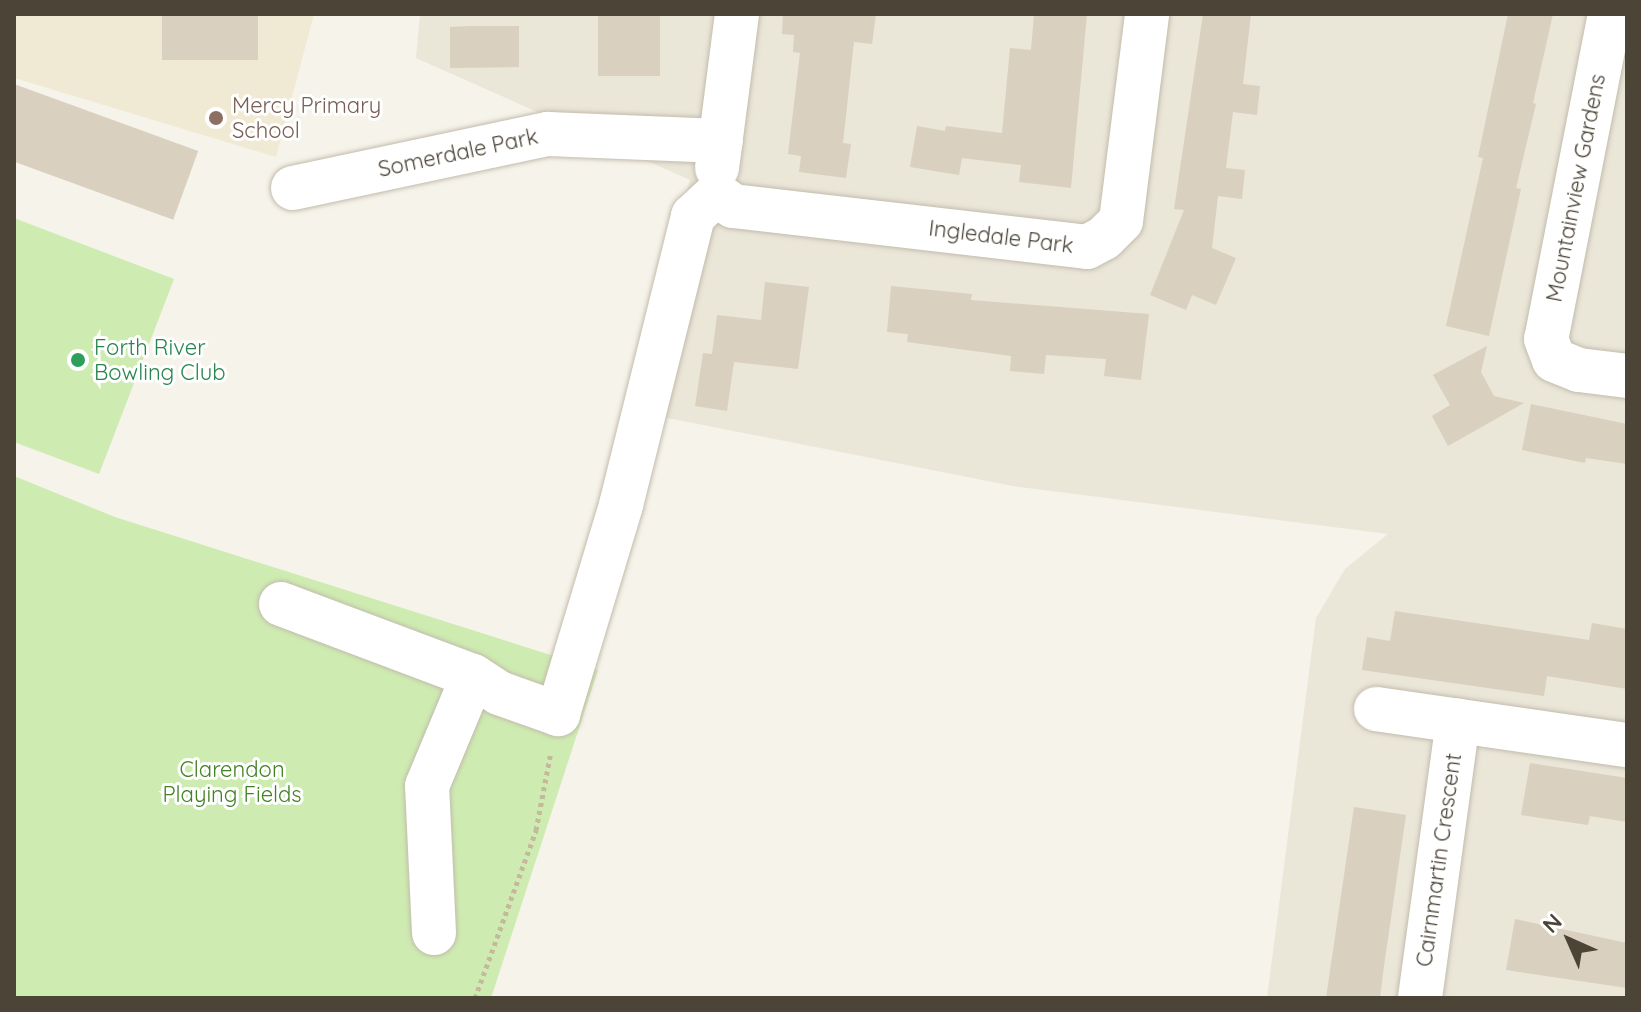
<!DOCTYPE html>
<html>
<head>
<meta charset="utf-8">
<style>
	body { margin:0 }
	#map { position:relative; width:1641px; height:1012px; overflow:hidden; background:#f6f3ea; font-family:Quicksand,sans-serif }
	div>[style] { position:absolute }
	.residential>* { inset:0; background:#eae6d8 }
	.education>* { inset:0; background:#f0ead4 }
	.green>* { inset:0; background:#ceecb1 }
	.building>* { inset:0; background:#d9d0bf; transform-origin:0 0 }
	.path>* { height:5px; margin-top:-2.5px; transform-origin:0; background:repeating-linear-gradient(90deg,#c5b99c 0 4px,transparent 0 8px) }
	.roads { filter:drop-shadow(0 0 2px #c2bcac) drop-shadow(0 0 2px #c2bcac) }
	.minor>* { height:44px; margin:-22px; padding:0 22px; transform-origin:22px; border-radius:22px; background:#fff }
	.dots>* { width:22px; height:22px; translate:-50% -50%; box-sizing:border-box; border:4px solid #fff; border-radius:50% }
	span { translate:-50% -50%; white-space:nowrap; text-align:center; line-height:1.15; -webkit-text-stroke:6px #fff; paint-order:stroke }
	.education-label { font-size:22px; color:#785e54 }
	.left { translate:0 -50%; text-align:left }
	.street-label { font-size:22px; color:#4b4437 }
	.leisure-label { font-size:22px; color:#27864d }
	.park-label { font-size:22px; color:#438225 }
	.frame { position:absolute; inset:0; border:16px solid #4b4437; pointer-events:none }
	.north { position:absolute; left:1529px; top:900px; width:80px; height:80px; -webkit-text-stroke:6px #fff; paint-order:stroke; rotate:315deg; font-size:22px; font-weight:700; line-height:32px; text-align:center; color:#4b4437 }
	.north::after { content:''; display:block; margin:auto; width:28px; height:36px; background:#4b4437; clip-path:polygon(50% 0,100% 100%,50% 72%,0 100%) }
</style>
</head>
<body>
<div id="map">
	<div class="residential">
		<div style="clip-path:polygon(420px 14px,1627px 14px,1627px 998px,1267px 998px,1316px 618px,1345px 569px,1388px 534px,1013px 486px,632px 411px,690px 180px,416px 58px)"></div>
	</div>
	<div class="education">
		<div style="clip-path:polygon(14px 14px,314px 14px,276px 157px,14px 78px)"></div>
	</div>
	<div class="green">
		<div style="clip-path:polygon(14px 218px,174px 279px,99px 474px,14px 442px)"></div>
		<div style="clip-path:polygon(14px 476px,115px 517px,598px 670px,491px 998px,14px 998px)"></div>
	</div>
	<div class="building">
		<div style="left:162px;top:14px;width:96px;height:46px"></div>
		<div style="left:598px;top:14px;width:62px;height:62px"></div>
		<div style="clip-path:polygon(783px 14px,876px 14px,872px 44px,854px 42px,843px 143px,851px 144px,846px 178px,799px 172px,801px 156px,788px 154px,800px 53px,793px 52px,794px 35px,782px 34px)"></div>
		<div style="clip-path:polygon(1034px 14px,1087px 14px,1071px 188px,1019px 182px,1021px 165px,962px 158px,959px 175px,910px 167px,917px 126px,945px 131px,946px 126px,1002px 133px,1010px 48px,1031px 50px)"></div>
		<div style="clip-path:polygon(1203px 14px,1251px 14px,1243px 84px,1260px 86px,1257px 115px,1233px 112px,1226px 168px,1245px 170px,1242px 199px,1218px 196px,1212px 248px,1236px 258px,1216px 305px,1192px 295px,1186px 310px,1150px 295px,1184px 210px,1174px 209px)"></div>
		<div style="clip-path:polygon(1508px 14px,1553px 14px,1533px 103px,1536px 104px,1516px 188px,1521px 189px,1489px 336px,1446px 326px,1483px 158px,1478px 157px)"></div>
		<div style="clip-path:polygon(471px 26px,519px 26px,519px 67px,450px 68px,450px 27px)"></div>
		<div style="left:14px;top:84px;width:196px;height:73px;rotate:20deg"></div>
		<div style="clip-path:polygon(765px 282px,809px 287px,798px 369px,734px 362px,727px 411px,695px 406px,703px 353px,712px 354px,717px 315px,761px 320px)"></div>
		<div style="clip-path:polygon(891px 286px,972px 294px,971px 300px,1149px 314px,1141px 380px,1104px 376px,1106px 359px,1046px 355px,1044px 374px,1010px 371px,1011px 356px,907px 342px,908px 334px,887px 332px)"></div>
		<div style="clip-path:polygon(1487px 346px,1481px 372px,1494px 396px,1524px 403px,1448px 446px,1432px 416px,1450px 405px,1433px 375px)"></div>
		<div style="clip-path:polygon(1531px 404px,1627px 424px,1627px 464px,1586px 458px,1585px 463px,1522px 450px)"></div>
		<div style="clip-path:polygon(1395px 611px,1589px 640px,1592px 623px,1627px 629px,1627px 689px,1547px 676px,1544px 696px,1362px 670px,1367px 637px,1390px 641px)"></div>
		<div style="clip-path:polygon(1530px 763px,1627px 778px,1627px 822px,1590px 816px,1588px 825px,1521px 815px)"></div>
		<div style="clip-path:polygon(1354px 807px,1406px 815px,1384px 966px,1380px 998px,1326px 998px)"></div>
		<div style="clip-path:polygon(1515px 919px,1627px 943px,1627px 988px,1506px 970px)"></div>
	</div>
	<div class="path">
		<div style="left:475px;top:998px;width:179px;rotate:-70deg"></div>
		<div style="left:536px;top:830px;width:80px;rotate:-79.2deg"></div>
	</div>
	<div class="roads">
		<div class="minor">
			<div style="left:1610px;top:14px;width:331px;rotate:101.1deg"></div>
			<div style="left:1546px;top:339px;width:22px;rotate:69deg"></div>
			<div style="left:1554px;top:360px;width:27px;rotate:22deg"></div>
			<div style="left:1579px;top:370px;width:48px;rotate:7.1deg"></div>
			<div style="left:717px;top:168px;width:155px;rotate:-82.6deg"></div>
			<div style="left:293px;top:188px;width:261px;rotate:-12deg"></div>
			<div style="left:548px;top:134px;width:173px;rotate:2.3deg"></div>
			<div style="left:717px;top:194px;width:20px;rotate:37deg"></div>
			<div style="left:733px;top:206px;width:356px;rotate:6.6deg"></div>
			<div style="left:1087px;top:247px;width:19px;rotate:-28deg"></div>
			<div style="left:1104px;top:238px;width:24px;rotate:-45deg"></div>
			<div style="left:1121px;top:221px;width:209px;rotate:-82.8deg"></div>
			<div style="left:281px;top:604px;width:205px;rotate:20.6deg"></div>
			<div style="left:473px;top:676px;width:31px;rotate:33deg"></div>
			<div style="left:499px;top:693px;width:63px;rotate:19.6deg"></div>
			<div style="left:558px;top:714px;width:218px;rotate:-73.2deg"></div>
			<div style="left:621px;top:505px;width:298px;rotate:-76deg"></div>
			<div style="left:693px;top:216px;width:33px;rotate:-43deg"></div>
			<div style="left:1376px;top:709px;width:254px;rotate:8.2deg"></div>
			<div style="left:434px;top:933px;width:147px;rotate:-92.7deg"></div>
			<div style="left:427px;top:786px;width:119px;rotate:-67.3deg"></div>
			<div style="left:1420px;top:998px;width:280px;rotate:-82.2deg"></div>
		</div>
	</div>
	<div class="dots">
		<div style="left:216px;top:118px;background:#8d6e63"></div>
		<div style="left:78px;top:360px;background:#2e9e5b"></div>
	</div>
	<div class="education-label">
		<span class="left" style="left:232px;top:118px">Mercy Primary<br>School</span>
	</div>
	<div class="street-label">
		<span style="left:458px;top:153px;rotate:-12deg">Somerdale Park</span>
		<span style="left:1576px;top:188px;rotate:-79deg">Mountainview Gardens</span>
		<span style="left:1001px;top:237px;rotate:7deg">Ingledale Park</span>
		<span style="left:1439px;top:860px;rotate:-82deg">Cairnmartin Crescent</span>
	</div>
	<div class="leisure-label">
		<span class="left" style="left:94px;top:360px">Forth River<br>Bowling Club</span>
	</div>
	<div class="park-label">
		<span style="left:232px;top:782px">Clarendon<br>Playing Fields</span>
	</div>
	<div class="frame"></div>
	<div class="north">N</div>
</div>
</body>
</html>
